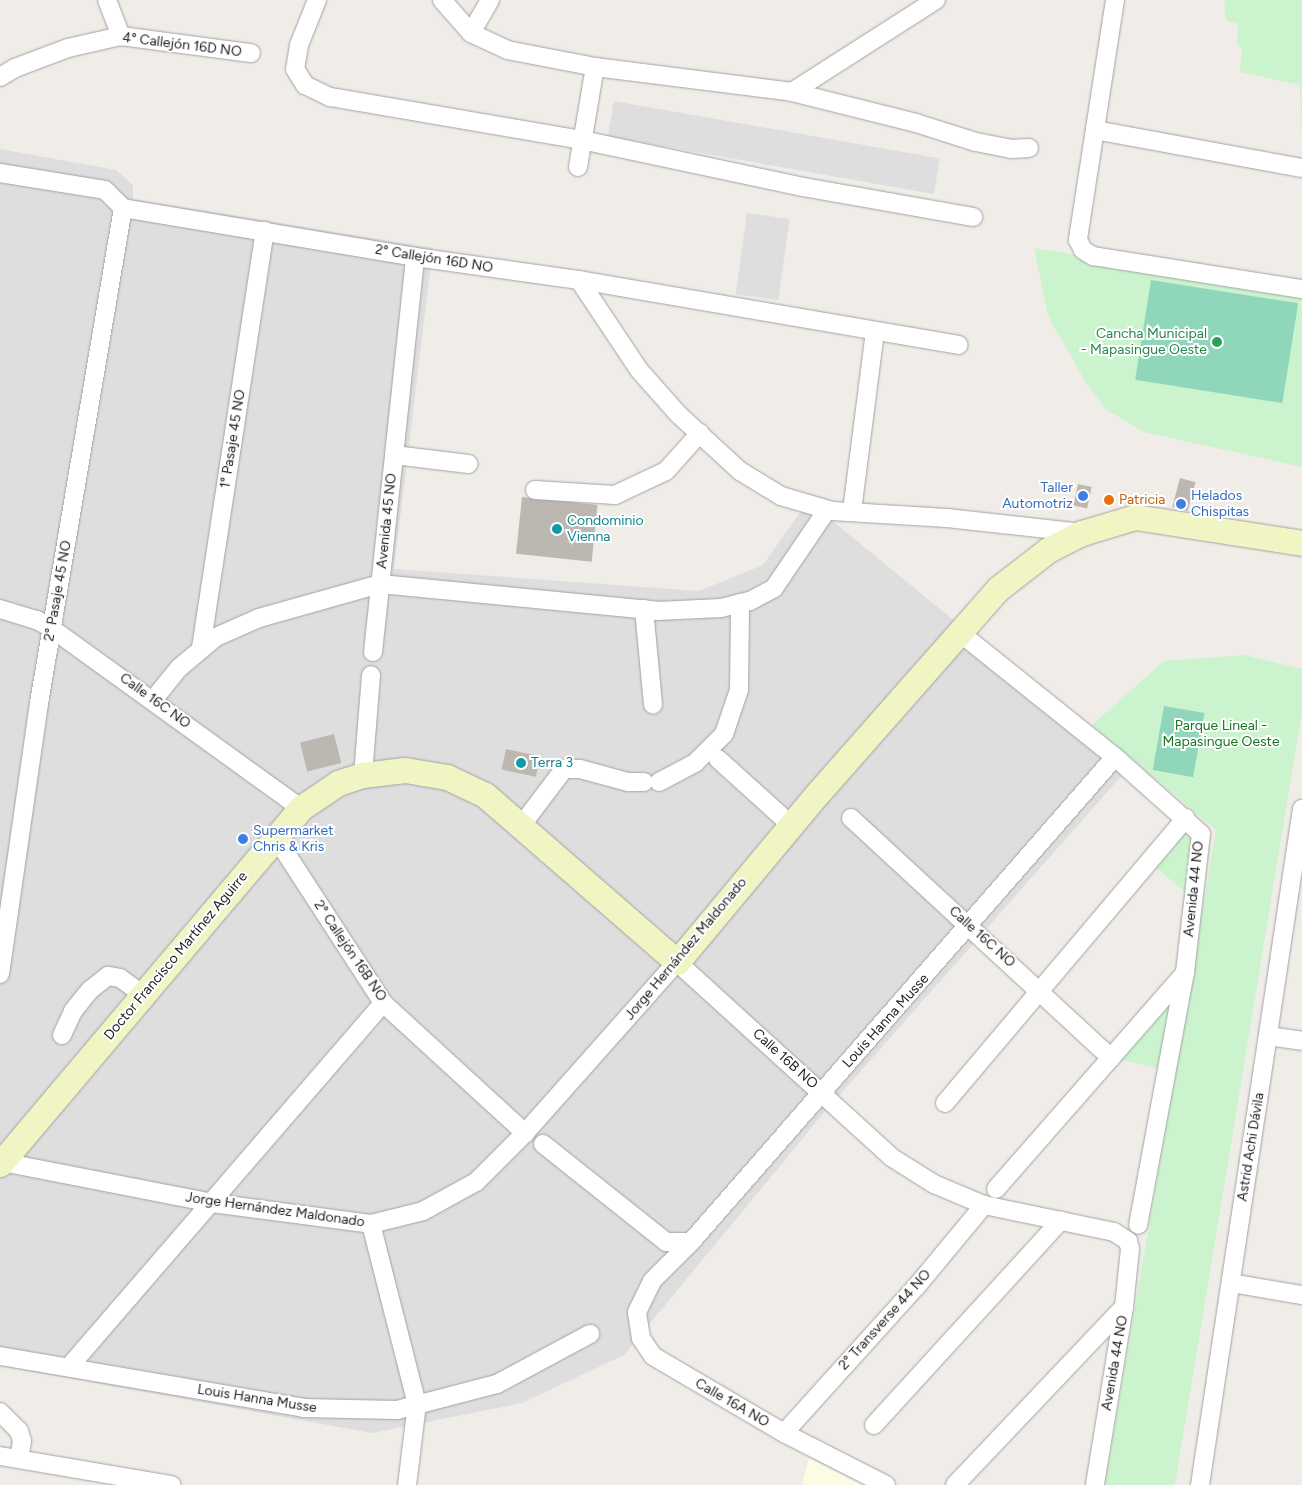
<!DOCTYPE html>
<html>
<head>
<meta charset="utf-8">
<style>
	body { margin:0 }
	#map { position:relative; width:1302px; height:1485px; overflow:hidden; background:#f0ede8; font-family:Figtree,sans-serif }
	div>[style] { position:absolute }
	.residential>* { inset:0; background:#dfdede; transform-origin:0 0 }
	.education>* { inset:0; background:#fcfce5 }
	.park>* { inset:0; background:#cbf4ce }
	.pitch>* { inset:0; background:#8fd6bb; transform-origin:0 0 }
	.building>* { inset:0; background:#bdb7b1; transform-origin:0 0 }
	.roads { filter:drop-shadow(0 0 1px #a2a2a2) drop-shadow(0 0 1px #a2a2a2) }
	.street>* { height:18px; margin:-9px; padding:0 9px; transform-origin:9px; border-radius:9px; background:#fff }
	.secondary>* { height:25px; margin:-12.5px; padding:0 12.5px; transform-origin:12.5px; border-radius:12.5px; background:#f1f4c3 }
	.dots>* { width:14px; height:14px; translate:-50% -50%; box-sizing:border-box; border:2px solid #fff; border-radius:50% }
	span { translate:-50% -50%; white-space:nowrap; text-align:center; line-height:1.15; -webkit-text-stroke:4px #fff; paint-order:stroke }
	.street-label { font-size:14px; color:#212121 }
	.leisure-label { font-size:14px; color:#27864d }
	.right { translate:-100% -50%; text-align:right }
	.shop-label { font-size:14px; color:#366cbe }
	.left { translate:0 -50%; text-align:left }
	.food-label { font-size:14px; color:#c56008 }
	.culture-label { font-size:14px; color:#0d838f }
	.park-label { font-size:14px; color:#187520 }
</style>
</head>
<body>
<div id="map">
	<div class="residential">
		<div style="left:614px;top:101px;width:331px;height:36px;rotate:10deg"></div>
		<div style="clip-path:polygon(0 149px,116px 170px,133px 185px,133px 199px,433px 248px,394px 569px,699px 591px,763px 565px,808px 501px,1131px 765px,822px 1115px,624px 1355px,522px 1403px,372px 1433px,0 1366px)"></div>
		<div style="left:747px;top:213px;width:43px;height:82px;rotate:8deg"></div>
	</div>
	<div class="education">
		<div style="clip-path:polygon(809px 1458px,862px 1485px,802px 1485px)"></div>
	</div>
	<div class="park">
		<div style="clip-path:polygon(1224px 0,1302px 0,1302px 141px,1300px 85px,1240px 72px,1242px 48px,1237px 46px,1238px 24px,1226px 21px)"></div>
		<div style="clip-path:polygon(1034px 248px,1302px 290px,1302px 467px,1144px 432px,1105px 409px,1085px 381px,1048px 316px)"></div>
		<div style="clip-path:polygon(1245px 655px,1302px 669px,1302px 712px,1175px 1485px,1105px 1485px,1216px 830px,1092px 725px,1164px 661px)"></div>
		<div style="clip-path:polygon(1185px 826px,1196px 834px,1189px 895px,1151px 864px)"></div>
		<div style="clip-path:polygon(1173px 993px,1160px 1069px,1118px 1059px)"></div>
	</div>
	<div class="pitch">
		<div style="left:1151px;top:280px;width:149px;height:101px;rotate:9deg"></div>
		<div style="left:1164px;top:706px;width:41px;height:65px;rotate:10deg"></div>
	</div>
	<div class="building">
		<div style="left:1180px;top:478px;width:16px;height:30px;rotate:15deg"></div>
		<div style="left:1078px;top:484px;width:14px;height:22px;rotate:12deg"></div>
		<div style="left:522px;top:497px;width:76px;height:57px;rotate:6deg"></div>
		<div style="left:334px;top:734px;width:30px;height:35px;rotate:76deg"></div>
		<div style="left:506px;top:749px;width:35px;height:21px;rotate:12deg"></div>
	</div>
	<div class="roads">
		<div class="street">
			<div style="left:107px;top:0;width:39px;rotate:69deg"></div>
			<div style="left:317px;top:0;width:48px;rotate:111.8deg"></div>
			<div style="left:299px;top:45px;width:24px;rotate:99deg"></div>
			<div style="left:295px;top:69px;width:19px;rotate:58deg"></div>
			<div style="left:305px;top:85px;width:28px;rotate:26deg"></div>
			<div style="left:330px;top:97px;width:256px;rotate:9.7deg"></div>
			<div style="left:582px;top:140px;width:226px;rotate:12deg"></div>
			<div style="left:803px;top:187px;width:173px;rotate:10deg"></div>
			<div style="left:442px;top:0;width:44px;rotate:48.7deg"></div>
			<div style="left:471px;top:33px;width:40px;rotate:25deg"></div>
			<div style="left:507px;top:50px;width:90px;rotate:10.9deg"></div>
			<div style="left:595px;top:67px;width:199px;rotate:7.2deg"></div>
			<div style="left:792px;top:92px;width:128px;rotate:14deg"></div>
			<div style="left:916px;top:123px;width:63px;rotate:17.6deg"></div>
			<div style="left:976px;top:142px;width:36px;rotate:11deg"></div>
			<div style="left:1011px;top:149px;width:18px;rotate:-3deg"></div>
			<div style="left:1115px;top:0;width:243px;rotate:98.8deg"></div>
			<div style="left:1078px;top:240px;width:11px;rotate:63deg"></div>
			<div style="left:1083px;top:250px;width:12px;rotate:31deg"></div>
			<div style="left:1093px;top:256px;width:212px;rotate:9deg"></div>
			<div style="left:471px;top:33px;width:38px;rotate:-60deg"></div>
			<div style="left:0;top:77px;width:17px;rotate:-31deg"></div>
			<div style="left:15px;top:68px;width:57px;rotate:-20.7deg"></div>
			<div style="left:68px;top:48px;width:54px;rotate:-12.8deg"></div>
			<div style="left:121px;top:36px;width:131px;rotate:7.5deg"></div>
			<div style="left:792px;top:92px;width:171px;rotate:-32.6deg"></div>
			<div style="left:1095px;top:130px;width:210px;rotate:10.4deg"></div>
			<div style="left:578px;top:167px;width:101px;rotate:-80.4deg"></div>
			<div style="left:0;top:173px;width:106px;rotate:9.2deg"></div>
			<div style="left:105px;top:190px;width:25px;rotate:45deg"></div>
			<div style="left:123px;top:208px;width:296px;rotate:9.5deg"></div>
			<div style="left:415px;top:257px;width:166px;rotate:8deg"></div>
			<div style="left:579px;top:280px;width:385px;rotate:9.7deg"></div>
			<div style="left:579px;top:280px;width:108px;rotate:56.3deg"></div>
			<div style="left:639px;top:370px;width:60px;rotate:48.4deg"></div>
			<div style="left:679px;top:415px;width:83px;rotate:42.6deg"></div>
			<div style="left:740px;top:471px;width:48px;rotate:31.4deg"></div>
			<div style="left:781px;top:496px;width:53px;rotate:16.4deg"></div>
			<div style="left:832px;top:511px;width:115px;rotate:3.5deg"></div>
			<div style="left:947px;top:518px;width:136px;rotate:6.3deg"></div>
			<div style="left:394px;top:455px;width:75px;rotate:6.9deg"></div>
			<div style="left:535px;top:490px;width:80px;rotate:3.6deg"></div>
			<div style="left:615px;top:495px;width:56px;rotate:-25.2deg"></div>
			<div style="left:666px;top:471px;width:51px;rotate:-48.2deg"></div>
			<div style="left:852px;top:511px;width:180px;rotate:-82.7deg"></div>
			<div style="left:0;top:609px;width:39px;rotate:17deg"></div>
			<div style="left:37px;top:620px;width:16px;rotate:30deg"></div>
			<div style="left:51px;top:628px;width:308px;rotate:35.8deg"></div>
			<div style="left:644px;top:609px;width:96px;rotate:84.6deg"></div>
			<div style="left:959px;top:632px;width:200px;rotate:38.7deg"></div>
			<div style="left:1115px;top:757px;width:115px;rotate:41.8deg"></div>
			<div style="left:1201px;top:834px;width:139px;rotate:96.6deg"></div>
			<div style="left:1185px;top:972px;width:257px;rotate:100.5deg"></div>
			<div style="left:201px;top:648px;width:422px;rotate:-81.3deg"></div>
			<div style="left:373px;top:652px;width:397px;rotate:-83.9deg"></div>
			<div style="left:153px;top:700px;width:41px;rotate:-50.9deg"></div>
			<div style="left:179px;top:668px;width:48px;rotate:-40deg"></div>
			<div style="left:216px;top:637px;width:47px;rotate:-23.8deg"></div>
			<div style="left:259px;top:618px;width:126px;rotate:-15.7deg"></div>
			<div style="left:380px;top:584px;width:279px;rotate:5.5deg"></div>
			<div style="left:658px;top:611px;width:63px;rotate:-2.7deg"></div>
			<div style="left:721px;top:608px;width:30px;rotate:-14deg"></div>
			<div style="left:750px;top:601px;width:27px;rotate:-28deg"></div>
			<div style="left:774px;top:588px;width:94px;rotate:-55.8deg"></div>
			<div style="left:718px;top:759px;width:98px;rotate:42.1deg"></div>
			<div style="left:363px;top:775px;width:100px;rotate:-85.4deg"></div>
			<div style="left:659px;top:782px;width:41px;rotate:-27.8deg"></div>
			<div style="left:695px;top:763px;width:41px;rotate:-45deg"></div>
			<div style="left:724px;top:734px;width:46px;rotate:-71.2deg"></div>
			<div style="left:739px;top:690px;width:87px;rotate:-89.3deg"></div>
			<div style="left:851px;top:818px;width:354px;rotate:42.7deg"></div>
			<div style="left:521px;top:826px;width:71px;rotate:-53deg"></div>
			<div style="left:564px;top:769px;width:16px"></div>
			<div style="left:580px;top:769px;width:50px;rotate:15.2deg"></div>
			<div style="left:628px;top:782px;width:16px"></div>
			<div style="left:276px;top:838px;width:197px;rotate:57deg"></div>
			<div style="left:383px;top:1003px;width:193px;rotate:42.5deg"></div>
			<div style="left:0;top:974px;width:274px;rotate:-81.8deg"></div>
			<div style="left:39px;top:703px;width:502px;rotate:-80.37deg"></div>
			<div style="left:62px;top:1035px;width:26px;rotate:-65deg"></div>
			<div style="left:73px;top:1011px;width:27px;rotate:-51deg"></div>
			<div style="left:90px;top:990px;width:23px;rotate:-38deg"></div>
			<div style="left:108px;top:976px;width:12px;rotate:9deg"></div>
			<div style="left:120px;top:978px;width:29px;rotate:36deg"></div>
			<div style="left:1268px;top:1036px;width:34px;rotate:8deg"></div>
			<div style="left:945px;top:1103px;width:373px;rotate:-49.8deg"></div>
			<div style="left:543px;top:1144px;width:157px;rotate:38.5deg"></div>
			<div style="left:666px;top:1242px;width:25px"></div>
			<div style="left:2px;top:1162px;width:214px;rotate:11deg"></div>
			<div style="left:212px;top:1203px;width:160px;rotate:7.5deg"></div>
			<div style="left:371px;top:1224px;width:54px;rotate:-14deg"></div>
			<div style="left:423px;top:1211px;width:60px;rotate:-28.7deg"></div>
			<div style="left:476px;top:1182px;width:69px;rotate:-45deg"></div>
			<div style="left:525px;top:1133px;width:229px;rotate:-48.4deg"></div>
			<div style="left:677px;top:962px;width:290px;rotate:42.3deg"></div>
			<div style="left:891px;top:1157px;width:51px;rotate:32.1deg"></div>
			<div style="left:934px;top:1184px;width:54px;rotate:22.8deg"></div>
			<div style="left:984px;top:1205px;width:133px;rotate:11.7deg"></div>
			<div style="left:1114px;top:1232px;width:17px;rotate:33deg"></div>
			<div style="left:1128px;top:1241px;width:8px;rotate:76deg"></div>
			<div style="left:1130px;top:1249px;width:58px;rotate:95.9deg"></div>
			<div style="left:1124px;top:1307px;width:180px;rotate:99.3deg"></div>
			<div style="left:996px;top:1189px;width:287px;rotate:-48.8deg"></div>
			<div style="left:371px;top:1224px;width:186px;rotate:75.7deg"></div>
			<div style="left:417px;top:1404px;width:82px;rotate:97deg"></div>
			<div style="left:1231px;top:1283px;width:72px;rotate:9.6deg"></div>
			<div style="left:0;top:1356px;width:307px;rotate:9.7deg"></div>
			<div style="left:303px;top:1408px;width:94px;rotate:1.2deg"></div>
			<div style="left:397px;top:1410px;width:103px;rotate:-14.6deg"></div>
			<div style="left:497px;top:1384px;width:106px;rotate:-28.3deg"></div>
			<div style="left:69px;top:1367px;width:481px;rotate:-49.2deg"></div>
			<div style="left:0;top:1412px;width:27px;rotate:45deg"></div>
			<div style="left:19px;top:1431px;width:10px;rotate:73deg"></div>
			<div style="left:22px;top:1441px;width:18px;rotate:99deg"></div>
			<div style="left:874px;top:1425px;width:277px;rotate:-47.6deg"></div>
			<div style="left:784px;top:1433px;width:197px;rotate:-47.9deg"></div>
			<div style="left:916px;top:1287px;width:107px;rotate:-50.3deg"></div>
			<div style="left:0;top:1456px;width:174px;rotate:9.6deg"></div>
			<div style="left:886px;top:1485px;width:114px;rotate:-153deg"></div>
			<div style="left:784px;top:1433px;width:152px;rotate:-149.6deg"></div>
			<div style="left:653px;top:1356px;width:22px;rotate:-124deg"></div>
			<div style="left:641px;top:1338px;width:26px;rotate:-99deg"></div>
			<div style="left:637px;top:1312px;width:34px;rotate:-64deg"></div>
			<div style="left:652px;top:1281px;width:55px;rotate:-45deg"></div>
			<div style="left:691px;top:1242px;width:644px;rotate:-48.84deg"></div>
			<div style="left:955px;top:1485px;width:245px;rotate:-46.5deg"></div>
			<div style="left:1200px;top:1485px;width:684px;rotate:-81.42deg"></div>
		</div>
		<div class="secondary">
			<div style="left:0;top:1164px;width:466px;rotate:-49.8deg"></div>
			<div style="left:301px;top:808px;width:45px;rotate:-34deg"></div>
			<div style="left:338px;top:783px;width:26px;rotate:-18deg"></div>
			<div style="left:363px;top:775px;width:42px;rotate:-6.8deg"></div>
			<div style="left:405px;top:770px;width:43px;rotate:9.5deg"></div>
			<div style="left:447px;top:777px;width:42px;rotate:25.3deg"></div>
			<div style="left:485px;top:795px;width:254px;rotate:41deg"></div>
			<div style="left:677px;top:962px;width:220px;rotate:-50.2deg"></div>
			<div style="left:818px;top:793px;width:273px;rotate:-48.6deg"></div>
			<div style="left:999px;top:588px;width:62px;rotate:-37.8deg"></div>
			<div style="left:1048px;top:550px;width:38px;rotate:-27deg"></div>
			<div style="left:1082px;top:533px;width:55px;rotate:-16.8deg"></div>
			<div style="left:1135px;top:517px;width:169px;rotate:8.8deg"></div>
		</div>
	</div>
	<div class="dots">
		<div style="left:1217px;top:342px;background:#2e9e5b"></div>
		<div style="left:1083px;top:496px;background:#3f7fe0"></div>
		<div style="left:1109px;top:500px;background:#e8710a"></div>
		<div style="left:1181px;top:504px;background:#3f7fe0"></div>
		<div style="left:557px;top:529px;background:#0f9aa8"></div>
		<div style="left:521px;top:763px;background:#0f9aa8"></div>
		<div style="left:243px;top:839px;background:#3f7fe0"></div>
	</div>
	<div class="street-label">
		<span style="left:182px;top:45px;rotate:7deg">4° Callejón 16D NO</span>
		<span style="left:434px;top:259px;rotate:9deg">2° Callejón 16D NO</span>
		<span style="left:233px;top:439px;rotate:-81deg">1° Pasaje 45 NO</span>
		<span style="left:387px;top:521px;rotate:-84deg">Avenida 45 NO</span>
		<span style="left:58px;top:591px;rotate:-80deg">2° Pasaje 45 NO</span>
		<span style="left:155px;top:701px;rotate:36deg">Calle 16C NO</span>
		<span style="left:1194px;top:889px;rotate:-84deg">Avenida 44 NO</span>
		<span style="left:982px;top:937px;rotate:42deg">Calle 16C NO</span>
		<span style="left:686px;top:949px;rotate:-50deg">Jorge Hernández Maldonado</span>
		<span style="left:350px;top:951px;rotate:56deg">2° Callejón 16B NO</span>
		<span style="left:176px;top:956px;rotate:-50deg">Doctor Francisco Martínez Aguirre</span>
		<span style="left:886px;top:1021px;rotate:-48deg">Louis Hanna Musse</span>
		<span style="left:785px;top:1059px;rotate:42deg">Calle 16B NO</span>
		<span style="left:1251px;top:1147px;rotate:-81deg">Astrid Achi Dávila</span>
		<span style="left:275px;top:1210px;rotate:8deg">Jorge Hernández Maldonado</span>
		<span style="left:885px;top:1320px;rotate:-48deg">2° Transverse 44 NO</span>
		<span style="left:1115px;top:1363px;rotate:-80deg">Avenida 44 NO</span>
		<span style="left:257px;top:1399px;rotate:9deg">Louis Hanna Musse</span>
		<span style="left:732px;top:1403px;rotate:30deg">Calle 16A NO</span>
	</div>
	<div class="leisure-label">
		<span class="right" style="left:1207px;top:342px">Cancha Municipal<br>- Mapasingue Oeste</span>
	</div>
	<div class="shop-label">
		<span class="right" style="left:1073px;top:496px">Taller<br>Automotriz</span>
		<span class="left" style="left:1191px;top:504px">Helados<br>Chispitas</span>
		<span class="left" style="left:253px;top:839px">Supermarket<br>Chris &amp; Kris</span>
	</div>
	<div class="food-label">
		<span class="left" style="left:1119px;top:500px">Patricia</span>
	</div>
	<div class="culture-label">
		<span class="left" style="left:567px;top:529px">Condominio<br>Vienna</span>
		<span class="left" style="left:531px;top:763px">Terra 3</span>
	</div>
	<div class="park-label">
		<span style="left:1221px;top:734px">Parque Lineal -<br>Mapasingue Oeste</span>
	</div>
</div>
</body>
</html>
